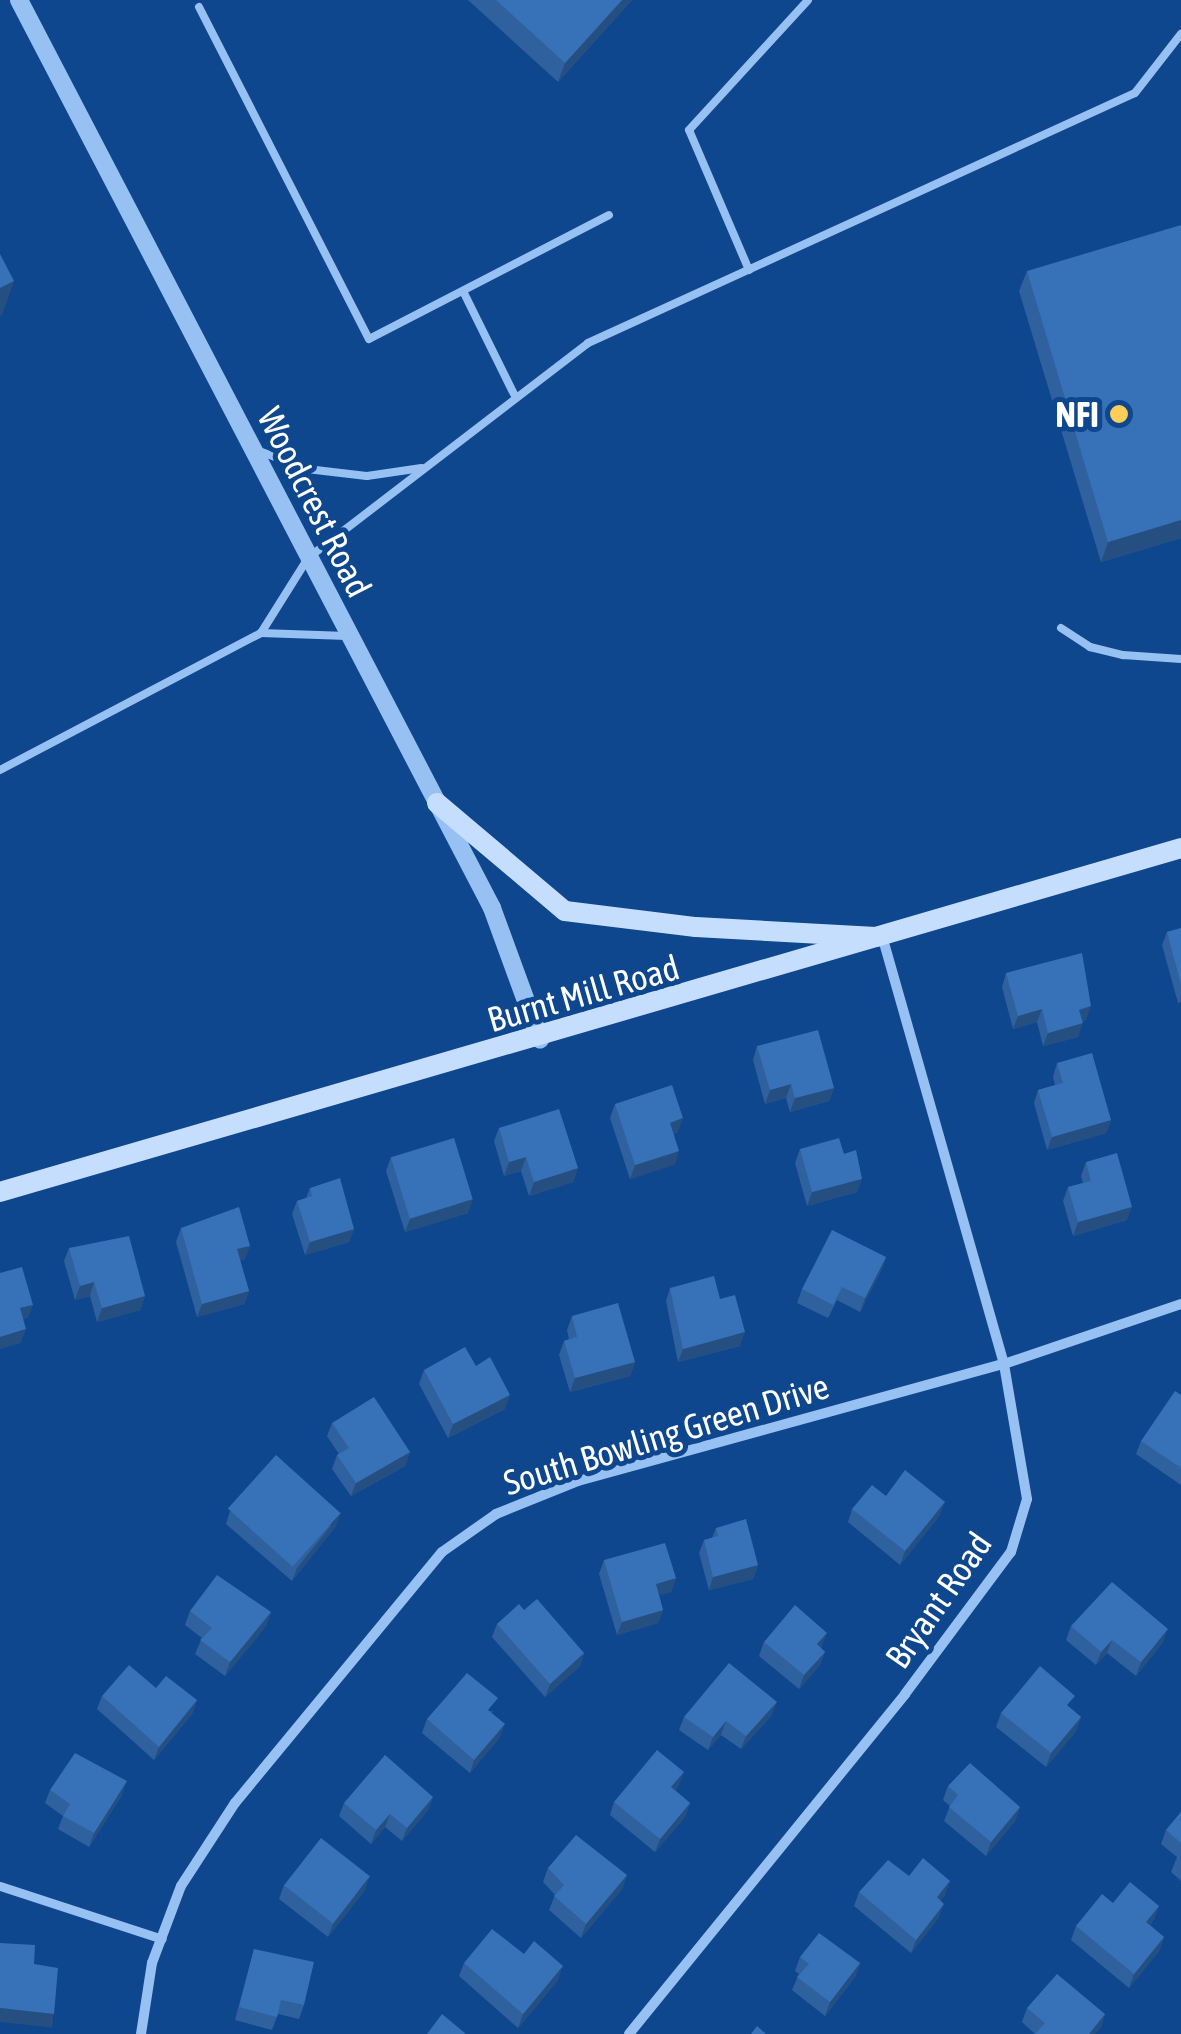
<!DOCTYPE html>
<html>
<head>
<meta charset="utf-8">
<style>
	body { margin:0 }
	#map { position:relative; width:1181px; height:2034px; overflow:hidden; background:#0f478e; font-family:"Asap Condensed",sans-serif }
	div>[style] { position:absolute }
	.service>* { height:8px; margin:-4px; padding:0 4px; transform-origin:4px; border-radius:4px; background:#97c1f3 }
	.pedestrian>* { height:9px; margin:-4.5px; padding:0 4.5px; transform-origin:4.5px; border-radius:4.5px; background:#97c1f3 }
	.minor>* { height:10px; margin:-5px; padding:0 5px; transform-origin:5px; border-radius:5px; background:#97c1f3 }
	.tertiary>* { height:18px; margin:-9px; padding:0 9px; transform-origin:9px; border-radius:9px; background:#97c1f3 }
	.secondary>* { height:20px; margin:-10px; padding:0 10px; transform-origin:10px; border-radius:10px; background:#c6defd }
	.wall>* { inset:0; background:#2f619e }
	.shaded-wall>* { inset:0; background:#264f81; transform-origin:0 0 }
	.building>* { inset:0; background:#3771b8; transform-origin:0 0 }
	.dots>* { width:28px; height:28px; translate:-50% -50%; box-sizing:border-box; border:5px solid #0f478e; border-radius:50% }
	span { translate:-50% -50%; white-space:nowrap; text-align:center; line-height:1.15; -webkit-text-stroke:10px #0f478e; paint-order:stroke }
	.poi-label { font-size:35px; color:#fff; font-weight:700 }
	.right { translate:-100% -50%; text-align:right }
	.street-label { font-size:35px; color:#fff }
</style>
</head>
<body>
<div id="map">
	<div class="service">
		<div style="left:199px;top:7px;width:373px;rotate:62.9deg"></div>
		<div style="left:369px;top:339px;width:270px;rotate:-27.3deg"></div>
		<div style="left:749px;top:270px;width:152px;rotate:-113.2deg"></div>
		<div style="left:689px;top:130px;width:176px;rotate:-47.5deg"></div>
		<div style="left:463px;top:291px;width:115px;rotate:63.7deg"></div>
		<div style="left:259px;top:451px;width:51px;rotate:20.6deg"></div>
		<div style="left:307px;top:469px;width:60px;rotate:6.7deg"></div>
		<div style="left:367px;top:476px;width:55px;rotate:-8.4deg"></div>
		<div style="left:1061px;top:628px;width:35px;rotate:33deg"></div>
		<div style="left:1090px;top:647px;width:34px;rotate:14deg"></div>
		<div style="left:1123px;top:655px;width:58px;rotate:3.9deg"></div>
		<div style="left:261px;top:633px;width:86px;rotate:2deg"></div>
		<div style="left:0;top:770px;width:295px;rotate:-27.7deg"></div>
		<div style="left:261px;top:633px;width:89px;rotate:-57.9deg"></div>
		<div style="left:308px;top:558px;width:353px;rotate:-37.5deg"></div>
		<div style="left:588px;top:343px;width:601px;rotate:-24.56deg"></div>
		<div style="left:1135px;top:93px;width:75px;rotate:-52.1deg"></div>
	</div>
	<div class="pedestrian">
		<div style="left:0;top:1886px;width:170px;rotate:18.1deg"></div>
	</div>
	<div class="minor">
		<div style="left:141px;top:2034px;width:72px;rotate:-81.2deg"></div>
		<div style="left:152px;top:1963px;width:82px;rotate:-69.4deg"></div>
		<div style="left:181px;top:1886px;width:99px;rotate:-57deg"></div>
		<div style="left:235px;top:1803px;width:325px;rotate:-50.5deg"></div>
		<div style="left:442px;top:1552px;width:66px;rotate:-35.1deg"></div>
		<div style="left:496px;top:1514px;width:88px;rotate:-21.9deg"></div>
		<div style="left:578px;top:1481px;width:442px;rotate:-15.4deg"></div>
		<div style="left:1004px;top:1364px;width:187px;rotate:-18.7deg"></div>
		<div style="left:629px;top:2034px;width:438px;rotate:-50.9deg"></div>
		<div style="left:905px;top:1694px;width:177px;rotate:-53.3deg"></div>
		<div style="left:1011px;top:1552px;width:55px;rotate:-73.2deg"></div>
		<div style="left:1027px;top:1499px;width:137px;rotate:-99.7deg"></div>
		<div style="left:1004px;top:1364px;width:442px;rotate:-105.9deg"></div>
	</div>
	<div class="tertiary">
		<div style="left:19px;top:0;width:1024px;rotate:62.48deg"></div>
		<div style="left:492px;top:908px;width:140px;rotate:69.9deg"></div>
	</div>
	<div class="secondary">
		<div style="left:437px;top:803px;width:167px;rotate:40.2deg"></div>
		<div style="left:565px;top:911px;width:132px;rotate:7deg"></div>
		<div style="left:696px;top:927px;width:180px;rotate:3.2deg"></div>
		<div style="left:0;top:1192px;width:1230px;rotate:-16.24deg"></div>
	</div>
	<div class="wall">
		<div style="clip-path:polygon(468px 0,632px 0,558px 82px)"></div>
		<div style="clip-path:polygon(1027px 271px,1181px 538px,1101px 562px,1019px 291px)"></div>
		<div style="clip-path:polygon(1181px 928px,1181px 1002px,1178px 1003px,1162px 945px,1167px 932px)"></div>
		<div style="clip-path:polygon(1006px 973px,1086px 1020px,1082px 1021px,1078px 1037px,1043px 1046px,1037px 1022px,1013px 1029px,1002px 987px)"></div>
		<div style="clip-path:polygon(757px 1046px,834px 1088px,829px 1101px,790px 1112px,786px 1098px,765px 1104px,753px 1060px)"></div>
		<div style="clip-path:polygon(1057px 1063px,1111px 1120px,1106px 1133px,1047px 1150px,1034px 1103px,1038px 1090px,1055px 1085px,1053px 1077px)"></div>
		<div style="clip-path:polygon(615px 1104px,678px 1132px,674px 1133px,675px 1164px,630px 1179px,610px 1118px)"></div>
		<div style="clip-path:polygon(499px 1128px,578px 1168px,573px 1182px,529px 1196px,521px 1171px,504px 1176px,494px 1141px)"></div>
		<div style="clip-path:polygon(800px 1149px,857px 1192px,807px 1206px,795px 1163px)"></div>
		<div style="clip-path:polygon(391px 1157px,468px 1213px,405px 1232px,386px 1171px)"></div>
		<div style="clip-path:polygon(1086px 1162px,1127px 1220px,1073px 1236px,1063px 1201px,1068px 1187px,1083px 1183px,1081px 1176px)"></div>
		<div style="clip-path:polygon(310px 1188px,354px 1229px,349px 1242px,305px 1255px,292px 1214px,297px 1201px,306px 1198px)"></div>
		<div style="clip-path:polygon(181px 1228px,245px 1259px,240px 1260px,249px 1291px,244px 1304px,197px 1317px,176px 1242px)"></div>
		<div style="clip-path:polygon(69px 1248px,145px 1296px,140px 1310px,97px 1322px,90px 1296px,75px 1300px,64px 1261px)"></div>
		<div style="clip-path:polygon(886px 1257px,881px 1271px,860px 1312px,837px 1300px,828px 1318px,797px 1303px,802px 1289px)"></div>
		<div style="clip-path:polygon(670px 1288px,720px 1299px,740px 1346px,678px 1362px,666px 1301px)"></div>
		<div style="clip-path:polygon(572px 1316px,635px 1362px,630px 1376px,570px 1392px,559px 1355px,564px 1341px,569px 1339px,567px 1330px)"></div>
		<div style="clip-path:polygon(476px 1366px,505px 1409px,448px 1438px,419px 1384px,424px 1370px)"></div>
		<div style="clip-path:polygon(1181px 1395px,1181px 1485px,1136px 1454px,1141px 1441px)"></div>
		<div style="clip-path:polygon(332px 1423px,410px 1452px,405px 1466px,351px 1496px,332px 1469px,337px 1455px,339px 1454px,327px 1436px)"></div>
		<div style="clip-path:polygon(886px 1496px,940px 1515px,900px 1565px,848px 1522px,852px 1509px)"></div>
		<div style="clip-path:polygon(230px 1511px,336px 1526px,292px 1581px,226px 1524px)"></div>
		<div style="clip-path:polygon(716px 1528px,758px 1565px,753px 1579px,709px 1590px,699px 1553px,704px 1540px,712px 1538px)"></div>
		<div style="clip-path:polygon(604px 1560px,676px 1578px,671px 1592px,659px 1595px,663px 1610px,658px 1623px,617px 1635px,599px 1574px)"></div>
		<div style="clip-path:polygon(524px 1610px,584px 1653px,580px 1666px,545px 1697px,492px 1637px,497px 1624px)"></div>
		<div style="clip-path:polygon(190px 1611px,271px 1612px,266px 1626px,225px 1676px,195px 1654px,202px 1638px,185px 1625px)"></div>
		<div style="clip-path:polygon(1071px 1626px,1163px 1642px,1136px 1676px,1107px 1653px,1096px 1665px,1066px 1640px)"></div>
		<div style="clip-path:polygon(764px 1642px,822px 1646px,821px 1648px,825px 1652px,820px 1665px,799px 1689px,759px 1656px)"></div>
		<div style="clip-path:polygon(156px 1688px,197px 1700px,192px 1714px,154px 1760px,97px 1709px,102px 1696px)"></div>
		<div style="clip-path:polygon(1070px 1708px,1081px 1717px,1076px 1731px,1046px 1767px,996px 1727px,1001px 1713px)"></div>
		<div style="clip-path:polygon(493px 1711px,491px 1713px,500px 1737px,470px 1773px,422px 1733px,427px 1719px)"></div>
		<div style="clip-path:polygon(772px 1715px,741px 1749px,721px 1735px,708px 1750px,679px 1730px,684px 1717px)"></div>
		<div style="clip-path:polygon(679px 1785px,675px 1790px,690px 1803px,685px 1817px,655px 1852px,610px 1815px,614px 1802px)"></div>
		<div style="clip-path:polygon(948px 1786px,1020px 1807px,1015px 1821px,986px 1856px,944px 1821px,950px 1806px,943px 1800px)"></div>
		<div style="clip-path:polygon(50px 1790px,122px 1795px,89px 1847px,58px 1829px,63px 1816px,45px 1803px)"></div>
		<div style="clip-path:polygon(433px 1797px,428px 1810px,402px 1841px,385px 1827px,371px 1844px,339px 1816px,344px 1803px)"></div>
		<div style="clip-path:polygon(1181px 1812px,1181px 1881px,1171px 1872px,1177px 1857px,1161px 1844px,1166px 1830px)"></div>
		<div style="clip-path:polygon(548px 1868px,627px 1875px,622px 1889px,581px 1938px,549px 1910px,555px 1895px,543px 1882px)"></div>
		<div style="clip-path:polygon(909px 1876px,945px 1895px,940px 1900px,939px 1917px,911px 1953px,854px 1906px,859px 1892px)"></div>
		<div style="clip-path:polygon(284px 1885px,365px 1890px,328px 1937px,279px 1899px)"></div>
		<div style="clip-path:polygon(1113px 1903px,1159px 1906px,1154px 1919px,1150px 1925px,1164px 1937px,1159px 1951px,1129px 1988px,1071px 1940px,1076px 1926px)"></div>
		<div style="clip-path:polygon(254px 1949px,304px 2005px,299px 2019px,278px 2014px,272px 2030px,235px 2020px)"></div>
		<div style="clip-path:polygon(800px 1957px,860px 1963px,855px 1977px,825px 2016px,792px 1990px,799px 1974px,795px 1971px)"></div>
		<div style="clip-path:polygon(464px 1963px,558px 1980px,518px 2028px,459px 1976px)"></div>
		<div style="clip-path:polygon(1027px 2008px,1105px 2014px,1101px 2027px,1095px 2034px,1035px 2034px,1022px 2022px)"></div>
	</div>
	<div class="shaded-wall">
		<div style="clip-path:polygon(622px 0,632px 0,558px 82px,565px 63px)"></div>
		<div style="clip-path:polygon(14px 281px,2px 315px,0 316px,0 288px)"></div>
		<div style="clip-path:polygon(1181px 520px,1181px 538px,1101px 562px,1108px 542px)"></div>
		<div style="clip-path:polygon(1091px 1006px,1086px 1020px,1074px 1023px,1079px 1010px)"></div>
		<div style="clip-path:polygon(1042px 1009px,1037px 1022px,1013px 1029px,1018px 1016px)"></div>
		<div style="clip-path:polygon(1083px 1023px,1078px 1037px,1043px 1046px,1048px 1033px)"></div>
		<div style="clip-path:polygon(791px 1084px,786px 1098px,765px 1104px,770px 1090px)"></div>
		<div style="clip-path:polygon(834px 1088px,829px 1101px,790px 1112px,795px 1098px)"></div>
		<div style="clip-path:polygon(683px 1118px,678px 1132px,665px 1136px,670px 1123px)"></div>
		<div style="clip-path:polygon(1111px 1120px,1106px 1133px,1047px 1150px,1052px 1137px)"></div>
		<div style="clip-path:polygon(679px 1151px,675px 1164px,630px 1179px,635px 1165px)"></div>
		<div style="clip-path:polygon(526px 1157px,521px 1171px,504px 1176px,509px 1162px)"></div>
		<div style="clip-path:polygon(578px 1168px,573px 1182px,529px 1196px,534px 1182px)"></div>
		<div style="clip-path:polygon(862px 1179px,857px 1192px,807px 1206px,812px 1192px)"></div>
		<div style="clip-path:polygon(473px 1199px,468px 1213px,405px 1232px,410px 1219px)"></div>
		<div style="clip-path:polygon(1132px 1207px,1127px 1220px,1073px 1236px,1078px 1222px)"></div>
		<div style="clip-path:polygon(354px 1229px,349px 1242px,305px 1255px,310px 1242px)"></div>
		<div style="clip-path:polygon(250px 1246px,245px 1259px,232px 1263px,237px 1249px)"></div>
		<div style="clip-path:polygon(886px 1257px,881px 1271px,860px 1312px,865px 1298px)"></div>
		<div style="clip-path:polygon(94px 1282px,90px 1296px,75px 1300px,80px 1286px)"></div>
		<div style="clip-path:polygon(249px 1291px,244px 1304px,197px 1317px,202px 1304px)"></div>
		<div style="clip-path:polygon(145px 1296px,140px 1310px,97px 1322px,102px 1308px)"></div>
		<div style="clip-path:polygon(33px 1305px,28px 1318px,16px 1322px,20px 1308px)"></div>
		<div style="clip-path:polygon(26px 1329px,21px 1343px,0 1349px,0 1337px)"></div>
		<div style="clip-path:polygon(745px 1332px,740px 1346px,678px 1362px,683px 1349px)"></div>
		<div style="clip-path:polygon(635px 1362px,630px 1376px,570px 1392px,575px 1378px)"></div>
		<div style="clip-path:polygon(510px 1395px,505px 1409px,448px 1438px,453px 1424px)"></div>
		<div style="clip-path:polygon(410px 1452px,405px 1466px,351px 1496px,356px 1483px)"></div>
		<div style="clip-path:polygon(945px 1502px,940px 1515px,900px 1565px,905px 1551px)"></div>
		<div style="clip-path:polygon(341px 1513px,336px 1526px,292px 1581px,297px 1568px)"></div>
		<div style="clip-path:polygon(758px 1565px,753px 1579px,709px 1590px,713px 1577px)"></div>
		<div style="clip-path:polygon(676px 1578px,671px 1592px,651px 1598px,656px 1584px)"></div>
		<div style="clip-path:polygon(663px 1610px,658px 1623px,617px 1635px,622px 1622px)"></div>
		<div style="clip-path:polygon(271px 1612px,266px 1626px,225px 1676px,230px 1662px)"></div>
		<div style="clip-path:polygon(1168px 1629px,1163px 1642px,1136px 1676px,1141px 1662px)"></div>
		<div style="clip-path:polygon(827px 1633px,822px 1646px,812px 1658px,817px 1644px)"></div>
		<div style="clip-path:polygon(1112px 1640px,1107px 1653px,1096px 1665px,1101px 1652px)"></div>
		<div style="clip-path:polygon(825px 1652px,820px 1665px,799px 1689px,804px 1675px)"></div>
		<div style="clip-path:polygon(584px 1653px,580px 1666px,545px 1697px,550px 1684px)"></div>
		<div style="clip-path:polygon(197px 1700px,192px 1714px,154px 1760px,159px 1747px)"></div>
		<div style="clip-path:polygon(777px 1702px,772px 1715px,741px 1749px,746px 1736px)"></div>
		<div style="clip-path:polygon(1081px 1717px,1076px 1731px,1046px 1767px,1051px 1753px)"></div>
		<div style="clip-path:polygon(726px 1721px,721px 1735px,708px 1750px,713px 1737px)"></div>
		<div style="clip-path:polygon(505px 1724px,500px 1737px,470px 1773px,474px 1760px)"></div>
		<div style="clip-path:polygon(684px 1772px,679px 1785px,666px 1801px,671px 1787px)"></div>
		<div style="clip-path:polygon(127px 1781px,122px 1795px,89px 1847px,94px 1833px)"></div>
		<div style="clip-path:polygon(433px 1797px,428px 1810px,402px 1841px,407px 1828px)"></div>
		<div style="clip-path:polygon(690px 1803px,685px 1817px,655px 1852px,660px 1839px)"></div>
		<div style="clip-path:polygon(1020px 1807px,1015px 1821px,986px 1856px,991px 1842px)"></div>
		<div style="clip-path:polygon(390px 1814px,385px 1827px,371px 1844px,376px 1830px)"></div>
		<div style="clip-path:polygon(627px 1875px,622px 1889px,581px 1938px,586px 1924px)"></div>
		<div style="clip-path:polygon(370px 1876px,365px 1890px,328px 1937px,333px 1924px)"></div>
		<div style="clip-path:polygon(950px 1881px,945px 1895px,932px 1911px,937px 1897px)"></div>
		<div style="clip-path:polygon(944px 1904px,939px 1917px,911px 1953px,916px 1940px)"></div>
		<div style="clip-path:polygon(1159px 1906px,1154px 1919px,1142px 1935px,1146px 1922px)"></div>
		<div style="clip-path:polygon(1164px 1937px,1159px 1951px,1129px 1988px,1134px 1974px)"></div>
		<div style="clip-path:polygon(860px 1963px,855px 1977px,825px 2016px,830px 2002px)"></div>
		<div style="clip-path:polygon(563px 1966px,558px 1980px,518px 2028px,523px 2014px)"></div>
		<div style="left:0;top:2008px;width:54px;height:14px;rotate:6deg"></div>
		<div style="clip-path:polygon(1105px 2014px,1101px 2027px,1095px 2034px,1089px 2034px)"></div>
	</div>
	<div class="building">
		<div style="clip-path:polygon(496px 0,622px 0,565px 63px)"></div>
		<div style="clip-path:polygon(1181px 225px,1181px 520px,1108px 542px,1027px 271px)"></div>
		<div style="clip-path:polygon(0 254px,14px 281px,0 288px)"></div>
		<div style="clip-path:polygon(1181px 928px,1181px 984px,1167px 932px)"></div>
		<div style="clip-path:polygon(1082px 953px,1091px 1006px,1079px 1010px,1083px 1023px,1048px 1033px,1042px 1009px,1018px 1016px,1006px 973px)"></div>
		<div style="clip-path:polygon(818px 1030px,834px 1088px,795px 1098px,791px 1084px,770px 1090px,757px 1046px)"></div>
		<div style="clip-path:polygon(1092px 1053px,1111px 1120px,1052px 1137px,1038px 1090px,1063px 1083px,1057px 1063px)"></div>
		<div style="clip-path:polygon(672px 1085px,683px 1118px,670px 1123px,679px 1151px,635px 1165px,615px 1104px)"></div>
		<div style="clip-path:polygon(559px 1109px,578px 1168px,534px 1182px,526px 1157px,509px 1162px,499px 1128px)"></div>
		<div style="left:454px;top:1138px;width:64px;height:66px;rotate:73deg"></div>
		<div style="clip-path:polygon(839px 1138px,844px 1154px,856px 1150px,862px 1179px,812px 1192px,800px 1149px)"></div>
		<div style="clip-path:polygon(1117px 1153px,1132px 1207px,1078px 1222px,1068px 1187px,1091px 1181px,1086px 1162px)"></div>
		<div style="clip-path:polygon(340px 1178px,354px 1229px,310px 1242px,297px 1201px,312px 1196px,310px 1188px)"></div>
		<div style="clip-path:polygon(239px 1207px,250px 1246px,237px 1249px,249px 1291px,202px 1304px,181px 1228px)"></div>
		<div style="clip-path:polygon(832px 1230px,886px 1257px,865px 1298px,842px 1287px,833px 1305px,802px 1289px)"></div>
		<div style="clip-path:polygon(129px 1236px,145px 1296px,102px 1308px,94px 1282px,80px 1286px,69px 1248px)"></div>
		<div style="clip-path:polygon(22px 1267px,33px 1305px,20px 1308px,26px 1329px,0 1337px,0 1273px)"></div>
		<div style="clip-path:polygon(714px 1276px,720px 1299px,735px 1295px,745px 1332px,683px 1349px,670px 1288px)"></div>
		<div style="clip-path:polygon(618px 1303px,635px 1362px,575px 1378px,564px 1341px,577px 1337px,572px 1316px)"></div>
		<div style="clip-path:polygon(465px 1347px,476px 1366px,490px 1357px,510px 1395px,453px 1424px,424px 1370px)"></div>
		<div style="clip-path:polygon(1175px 1391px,1181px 1395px,1181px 1468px,1141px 1441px)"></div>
		<div style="clip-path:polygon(374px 1397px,410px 1452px,356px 1483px,337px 1455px,349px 1448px,332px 1423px)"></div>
		<div style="left:276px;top:1455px;width:87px;height:72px;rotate:42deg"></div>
		<div style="clip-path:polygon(905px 1470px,945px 1502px,905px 1551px,852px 1509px,872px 1485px,886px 1496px)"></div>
		<div style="clip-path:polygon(746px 1519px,758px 1565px,713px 1577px,704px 1540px,718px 1536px,716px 1528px)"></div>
		<div style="clip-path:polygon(665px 1543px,676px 1578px,656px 1584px,663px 1610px,622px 1622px,604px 1560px)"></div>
		<div style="clip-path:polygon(217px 1575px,271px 1612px,230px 1662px,200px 1640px,212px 1628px,190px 1611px)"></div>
		<div style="clip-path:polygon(1112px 1582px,1168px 1629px,1141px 1662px,1112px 1640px,1101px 1652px,1071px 1626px)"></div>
		<div style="clip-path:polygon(537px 1599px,584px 1653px,550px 1684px,497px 1624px,519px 1604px,524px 1610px)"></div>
		<div style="clip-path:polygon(795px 1605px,827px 1633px,817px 1644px,825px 1652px,804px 1675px,764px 1642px)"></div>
		<div style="clip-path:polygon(729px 1663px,777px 1702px,746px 1736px,726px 1721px,713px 1737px,684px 1717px)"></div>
		<div style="clip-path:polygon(129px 1665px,156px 1688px,166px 1676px,197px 1700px,159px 1747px,102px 1696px)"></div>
		<div style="clip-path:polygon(1040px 1666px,1075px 1696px,1067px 1705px,1081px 1717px,1051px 1753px,1001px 1713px)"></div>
		<div style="clip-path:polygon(467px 1673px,498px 1698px,488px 1710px,505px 1724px,474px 1760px,427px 1719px)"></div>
		<div style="clip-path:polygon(657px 1750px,684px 1772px,671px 1787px,690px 1803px,660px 1839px,614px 1802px)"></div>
		<div style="clip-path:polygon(75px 1753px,127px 1781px,94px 1833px,63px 1816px,70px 1804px,50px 1790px)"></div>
		<div style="clip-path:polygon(385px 1755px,433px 1797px,407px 1828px,390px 1814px,376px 1830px,344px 1803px)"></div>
		<div style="clip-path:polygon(970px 1763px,1020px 1807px,991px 1842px,949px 1807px,958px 1795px,948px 1786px)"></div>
		<div style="clip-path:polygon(1181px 1812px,1181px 1843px,1166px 1830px)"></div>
		<div style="clip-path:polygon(576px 1835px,627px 1875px,586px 1924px,554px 1896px,564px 1885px,548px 1868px)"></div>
		<div style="left:321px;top:1838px;width:62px;height:60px;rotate:38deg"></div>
		<div style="clip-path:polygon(923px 1858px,950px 1881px,937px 1897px,944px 1904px,916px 1940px,859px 1892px,888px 1860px,909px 1876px)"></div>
		<div style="clip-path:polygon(1130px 1882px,1159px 1906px,1146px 1922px,1164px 1937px,1134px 1974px,1076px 1926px,1102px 1894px,1113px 1903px)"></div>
		<div style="clip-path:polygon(492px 1929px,524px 1954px,534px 1941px,563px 1966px,523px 2014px,464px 1963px)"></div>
		<div style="clip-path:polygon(819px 1933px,860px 1963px,830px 2002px,797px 1977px,809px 1964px,800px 1957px)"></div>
		<div style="clip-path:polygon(0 1943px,35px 1945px,34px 1964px,58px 1968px,54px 2014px,0 2008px)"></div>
		<div style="clip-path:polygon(254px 1949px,314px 1962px,304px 2005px,281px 2000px,277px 2017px,239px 2007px)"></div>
		<div style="clip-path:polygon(1057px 1974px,1105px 2014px,1089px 2034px,1035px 2034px,1045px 2023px,1027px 2008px)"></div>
		<div style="clip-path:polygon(442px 2014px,466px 2034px,427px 2034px)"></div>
		<div style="clip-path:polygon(757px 2026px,766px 2034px,751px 2034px)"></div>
	</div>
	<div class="dots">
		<div style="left:1119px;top:414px;background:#ffce59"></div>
	</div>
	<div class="poi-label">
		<span class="right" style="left:1099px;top:414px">NFI</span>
	</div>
	<div class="street-label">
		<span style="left:315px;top:502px;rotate:63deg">Woodcrest Road</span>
		<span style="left:583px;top:993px;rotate:-16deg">Burnt Mill Road</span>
		<span style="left:666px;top:1434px;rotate:-17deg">South Bowling Green Drive</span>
		<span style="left:938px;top:1600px;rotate:-55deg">Bryant Road</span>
	</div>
</div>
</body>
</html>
